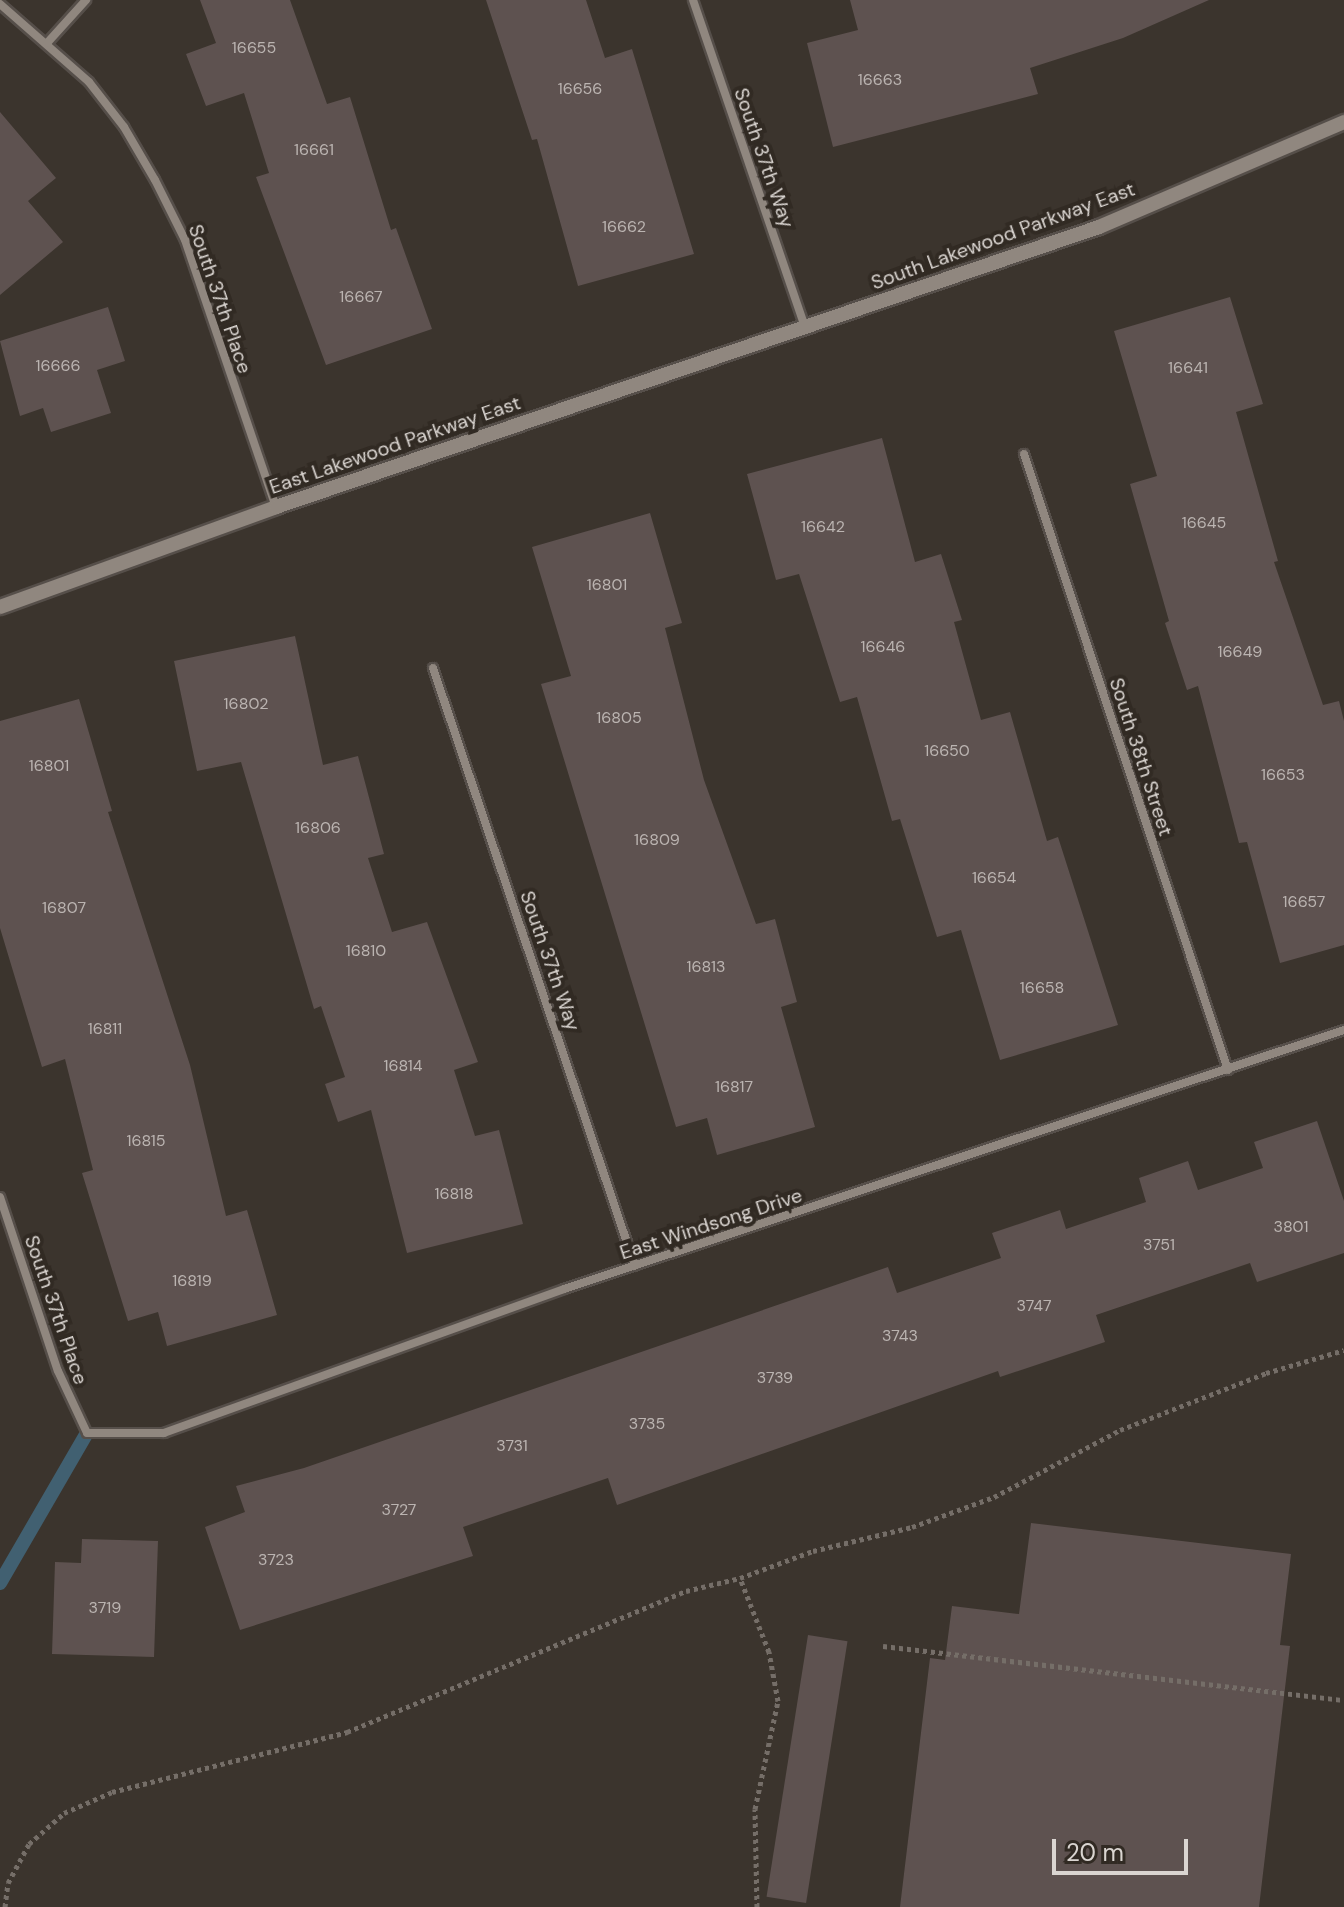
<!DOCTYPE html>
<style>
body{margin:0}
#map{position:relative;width:1344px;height:1907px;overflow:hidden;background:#3b342d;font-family:"DM Sans",sans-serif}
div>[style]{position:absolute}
.stream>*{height:14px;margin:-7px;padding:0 7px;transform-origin:7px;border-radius:7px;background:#416071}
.building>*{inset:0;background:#5e5250;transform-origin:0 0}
.path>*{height:5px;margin-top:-2.5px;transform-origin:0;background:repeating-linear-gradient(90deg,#756e68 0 4px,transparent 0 8px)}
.roads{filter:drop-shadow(2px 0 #564f4a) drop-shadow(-2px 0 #564f4a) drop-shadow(0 2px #564f4a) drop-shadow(0 -2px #564f4a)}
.minor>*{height:8px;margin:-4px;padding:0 4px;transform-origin:4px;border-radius:4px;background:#90877f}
.tertiary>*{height:14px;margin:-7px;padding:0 7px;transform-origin:7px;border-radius:7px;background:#90877f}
span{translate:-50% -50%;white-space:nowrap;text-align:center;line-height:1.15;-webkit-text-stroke:8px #312a23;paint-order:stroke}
.number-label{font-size:16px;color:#bbb4b1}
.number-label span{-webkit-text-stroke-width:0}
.street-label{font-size:20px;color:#dad5d1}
.scale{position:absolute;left:1052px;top:1839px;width:136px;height:36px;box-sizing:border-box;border:4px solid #dad5d1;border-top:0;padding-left:10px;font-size:24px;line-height:28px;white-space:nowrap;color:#dad5d1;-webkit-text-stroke:6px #312a23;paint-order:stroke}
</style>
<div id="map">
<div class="stream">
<i style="left:0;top:1583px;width:173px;rotate:-59.9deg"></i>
</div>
<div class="building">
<i style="clip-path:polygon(200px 0,290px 0,327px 104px,350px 97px,391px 230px,396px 228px,432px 329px,326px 365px,256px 177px,269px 173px,244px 93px,206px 106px,186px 54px,216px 43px)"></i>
<i style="clip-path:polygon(486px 0,586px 0,605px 58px,632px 49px,694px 254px,578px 286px,537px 139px,532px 140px)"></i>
<i style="clip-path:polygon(850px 0,1209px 0,1123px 38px,1030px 68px,1038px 94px,833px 147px,807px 43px,858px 30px)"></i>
<i style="clip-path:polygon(0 112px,56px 178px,28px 201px,63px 242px,0 295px)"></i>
<i style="clip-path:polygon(1230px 297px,1263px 404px,1236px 412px,1278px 561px,1274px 562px,1323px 705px,1339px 701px,1344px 721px,1344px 945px,1280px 963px,1247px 842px,1239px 843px,1198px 686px,1187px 690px,1165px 623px,1169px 621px,1130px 484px,1157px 476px,1114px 331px)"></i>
<i style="clip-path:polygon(108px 307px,125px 361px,97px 370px,111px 413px,51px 432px,43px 408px,20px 416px,0 341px)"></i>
<i style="clip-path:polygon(882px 438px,915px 562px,941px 554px,962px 620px,954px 622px,981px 720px,1010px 712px,1047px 841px,1058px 837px,1118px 1025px,1000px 1060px,961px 930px,937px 937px,900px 819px,892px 821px,857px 697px,840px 702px,799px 574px,776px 580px,747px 474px)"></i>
<i style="clip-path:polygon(650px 513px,682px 623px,665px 628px,704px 780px,756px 924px,775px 919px,797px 1002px,781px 1007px,815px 1127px,717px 1155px,707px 1118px,676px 1127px,541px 684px,571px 676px,532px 547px)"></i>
<i style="clip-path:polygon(295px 636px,323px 765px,358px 756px,384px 854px,368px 858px,392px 932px,427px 922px,478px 1062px,454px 1070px,475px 1136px,499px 1130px,523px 1224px,407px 1253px,371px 1110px,338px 1122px,325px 1084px,345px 1077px,321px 1006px,314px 1009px,241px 762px,197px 771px,174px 661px)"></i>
<i style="clip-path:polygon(79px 699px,112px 811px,108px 812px,190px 1065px,226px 1216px,247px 1210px,277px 1315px,167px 1346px,158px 1312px,128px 1321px,82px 1173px,93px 1170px,65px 1059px,42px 1067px,0 928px,0 721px)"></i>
<i style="clip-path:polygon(1317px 1121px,1344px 1201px,1344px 1253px,1257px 1282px,1250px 1263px,1096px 1315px,1105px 1342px,1000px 1377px,998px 1371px,617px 1505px,608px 1478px,463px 1527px,473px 1556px,240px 1630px,205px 1527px,245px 1512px,236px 1486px,304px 1468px,888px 1267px,897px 1293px,1001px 1258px,992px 1233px,1060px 1210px,1066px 1229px,1146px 1202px,1139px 1178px,1188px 1161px,1198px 1190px,1263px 1168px,1254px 1142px)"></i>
<i style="clip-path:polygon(1031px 1523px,1291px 1554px,1280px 1645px,1290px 1646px,1259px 1907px,900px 1907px,930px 1658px,945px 1660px,952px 1606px,1019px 1614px)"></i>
<i style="clip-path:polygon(82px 1539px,158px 1541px,154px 1657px,52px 1654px,55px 1562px,81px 1563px)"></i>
<i style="left:808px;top:1635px;width:40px;height:265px;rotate:9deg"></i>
</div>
<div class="path">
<i style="left:883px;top:1646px;width:464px;rotate:6.7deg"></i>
<i style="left:5px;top:1907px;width:24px;rotate:-83deg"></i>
<i style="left:8px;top:1883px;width:44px;rotate:-61.7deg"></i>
<i style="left:29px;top:1844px;width:47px;rotate:-41.5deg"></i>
<i style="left:64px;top:1813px;width:52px;rotate:-23.6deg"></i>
<i style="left:112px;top:1792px;width:243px;rotate:-14.3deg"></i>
<i style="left:347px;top:1732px;width:367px;rotate:-22.6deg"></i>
<i style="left:686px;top:1591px;width:56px;rotate:-13.5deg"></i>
<i style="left:757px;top:1907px;width:98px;rotate:-91.2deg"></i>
<i style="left:755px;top:1809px;width:110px;rotate:-78deg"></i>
<i style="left:778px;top:1701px;width:50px;rotate:-100.4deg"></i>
<i style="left:769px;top:1652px;width:79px;rotate:-111.4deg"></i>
<i style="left:740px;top:1578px;width:78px;rotate:-20.3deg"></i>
<i style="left:813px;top:1551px;width:102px;rotate:-13.6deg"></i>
<i style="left:912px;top:1527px;width:87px;rotate:-20.1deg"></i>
<i style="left:994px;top:1497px;width:143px;rotate:-28deg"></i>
<i style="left:1120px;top:1430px;width:157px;rotate:-21.3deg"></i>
<i style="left:1266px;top:1373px;width:81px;rotate:-16.4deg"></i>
</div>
<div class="roads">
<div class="minor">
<i style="left:693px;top:0;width:346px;rotate:71.1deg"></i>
<i style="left:0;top:4px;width:118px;rotate:41.2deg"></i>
<i style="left:89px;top:82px;width:57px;rotate:52.1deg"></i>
<i style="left:124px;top:127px;width:61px;rotate:59.7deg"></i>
<i style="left:155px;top:180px;width:67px;rotate:63.4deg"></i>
<i style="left:185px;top:240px;width:282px;rotate:71.2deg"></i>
<i style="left:48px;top:42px;width:57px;rotate:-47.9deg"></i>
<i style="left:1024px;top:454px;width:649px;rotate:71.68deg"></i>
<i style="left:433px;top:668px;width:631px;rotate:71.34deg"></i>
<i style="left:0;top:1197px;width:183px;rotate:71.6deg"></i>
<i style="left:58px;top:1371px;width:68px;rotate:64.9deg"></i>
<i style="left:87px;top:1433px;width:77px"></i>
<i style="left:164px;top:1433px;width:425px;rotate:-19.8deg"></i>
<i style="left:564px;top:1289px;width:822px;rotate:-18.37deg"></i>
</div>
<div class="tertiary">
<i style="left:0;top:607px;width:294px;rotate:-19.9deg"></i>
<i style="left:276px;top:507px;width:869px;rotate:-18.79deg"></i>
<i style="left:1099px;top:227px;width:267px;rotate:-23.2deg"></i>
</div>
</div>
<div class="number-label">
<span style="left:254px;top:48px">16655</span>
<span style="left:880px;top:80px">16663</span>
<span style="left:580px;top:89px">16656</span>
<span style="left:314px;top:150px">16661</span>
<span style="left:624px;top:227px">16662</span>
<span style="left:361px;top:297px">16667</span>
<span style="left:58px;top:366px">16666</span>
<span style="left:1188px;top:368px">16641</span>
<span style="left:1204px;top:523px">16645</span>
<span style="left:823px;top:527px">16642</span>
<span style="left:607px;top:585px">16801</span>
<span style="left:883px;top:647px">16646</span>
<span style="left:1240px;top:652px">16649</span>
<span style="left:246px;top:704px">16802</span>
<span style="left:619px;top:718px">16805</span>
<span style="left:947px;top:751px">16650</span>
<span style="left:49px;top:766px">16801</span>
<span style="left:1283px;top:775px">16653</span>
<span style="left:318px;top:828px">16806</span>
<span style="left:657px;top:840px">16809</span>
<span style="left:994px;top:878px">16654</span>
<span style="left:1304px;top:902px">16657</span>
<span style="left:64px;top:908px">16807</span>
<span style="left:366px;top:951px">16810</span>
<span style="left:706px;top:967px">16813</span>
<span style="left:1042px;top:988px">16658</span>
<span style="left:105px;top:1029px">16811</span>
<span style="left:403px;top:1066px">16814</span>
<span style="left:734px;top:1087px">16817</span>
<span style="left:146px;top:1141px">16815</span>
<span style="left:454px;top:1194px">16818</span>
<span style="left:1291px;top:1227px">3801</span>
<span style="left:1159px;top:1245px">3751</span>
<span style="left:192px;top:1281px">16819</span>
<span style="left:1034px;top:1306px">3747</span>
<span style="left:900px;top:1336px">3743</span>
<span style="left:775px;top:1378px">3739</span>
<span style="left:647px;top:1424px">3735</span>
<span style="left:512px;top:1446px">3731</span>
<span style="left:399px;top:1510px">3727</span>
<span style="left:276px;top:1560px">3723</span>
<span style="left:105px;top:1608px">3719</span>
</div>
<div class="street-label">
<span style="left:764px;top:158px;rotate:71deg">South 37th Way</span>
<span style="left:1003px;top:236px;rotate:-20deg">South Lakewood Parkway East</span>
<span style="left:220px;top:299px;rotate:71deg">South 37th Place</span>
<span style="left:395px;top:445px;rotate:-19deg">East Lakewood Parkway East</span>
<span style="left:1141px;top:757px;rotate:72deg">South 38th Street</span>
<span style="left:550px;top:961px;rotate:71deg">South 37th Way</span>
<span style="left:711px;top:1224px;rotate:-18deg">East Windsong Drive</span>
<span style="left:56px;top:1310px;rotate:71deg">South 37th Place</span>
</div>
<div class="scale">20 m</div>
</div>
